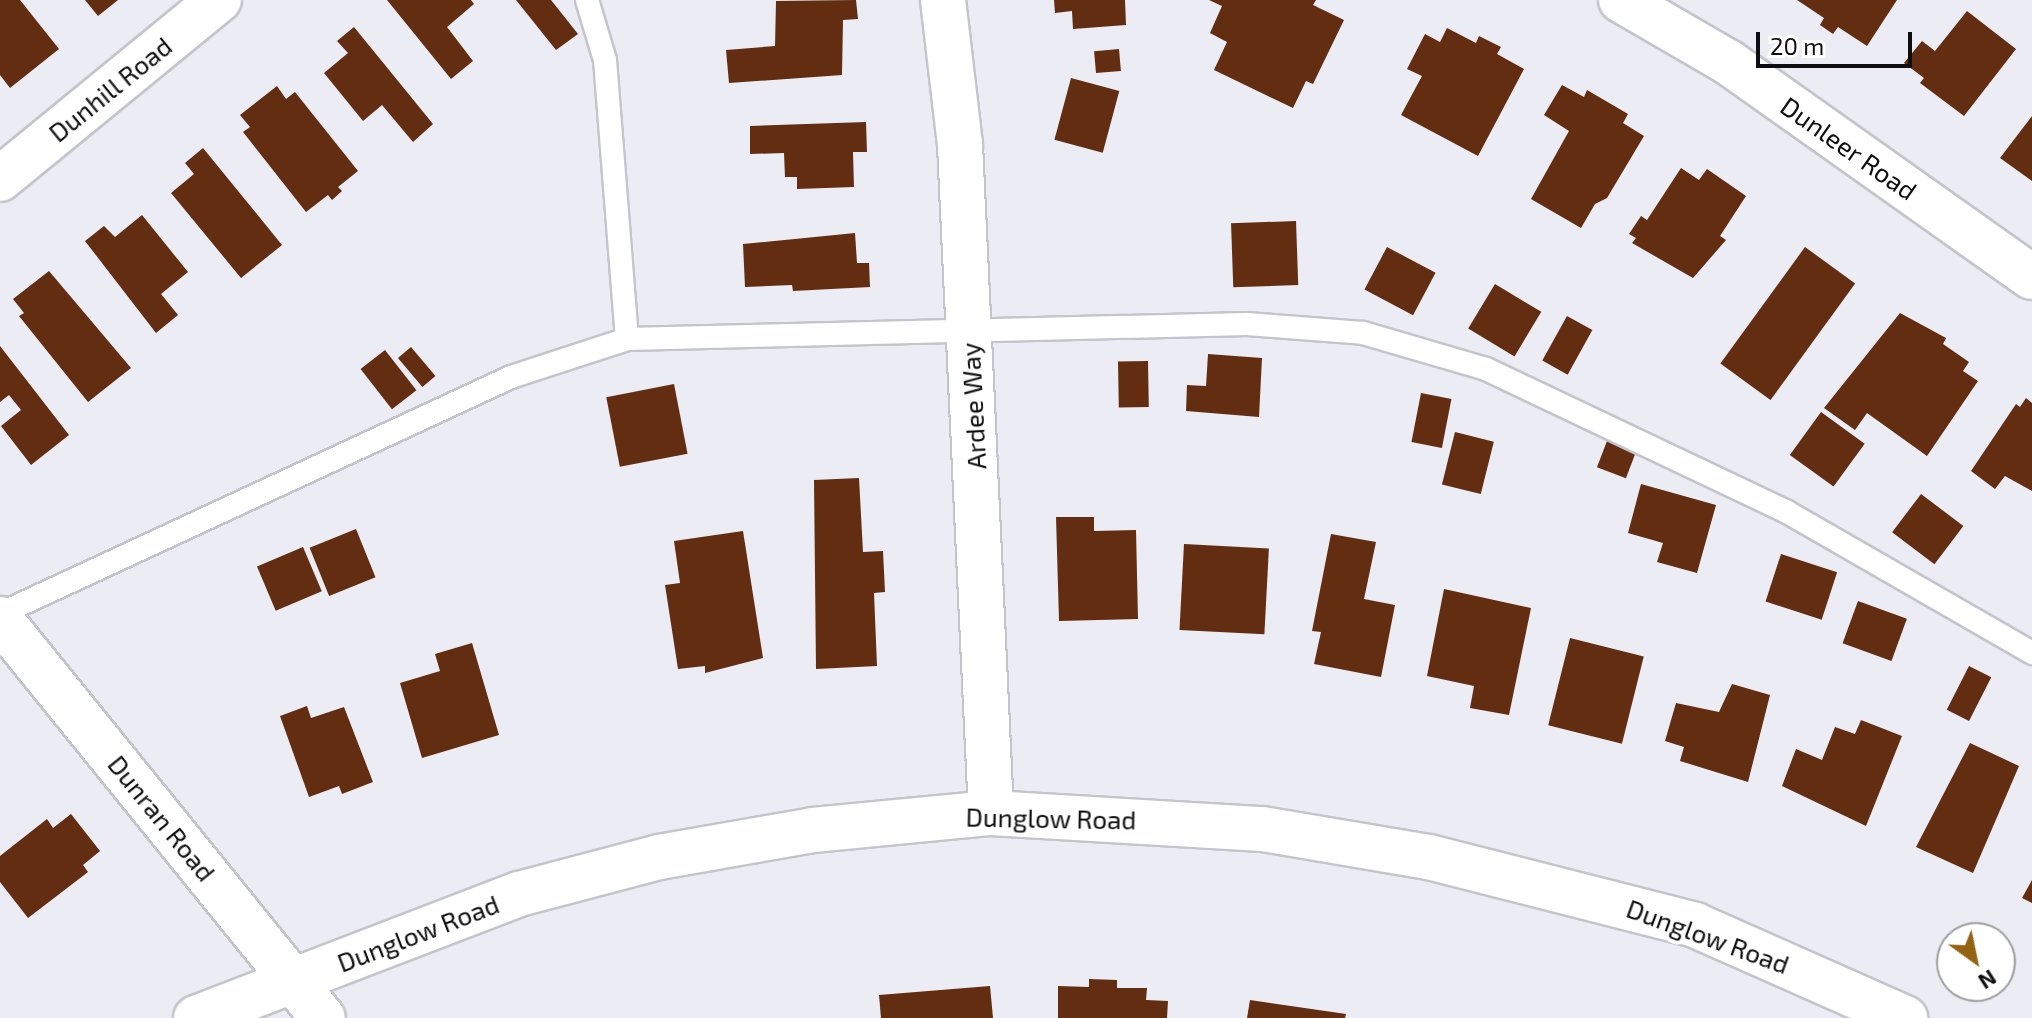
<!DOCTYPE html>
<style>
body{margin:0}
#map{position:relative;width:2032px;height:1018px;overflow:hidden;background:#ebecf4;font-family:"Exo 2",sans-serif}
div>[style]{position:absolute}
.building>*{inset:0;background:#622d11;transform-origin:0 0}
.roads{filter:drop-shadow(2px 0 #c4c5cc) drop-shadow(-2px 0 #c4c5cc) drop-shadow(0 2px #c4c5cc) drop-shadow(0 -2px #c4c5cc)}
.lane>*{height:22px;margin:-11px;padding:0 11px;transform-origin:11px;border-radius:11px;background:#fff}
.street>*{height:44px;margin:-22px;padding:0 22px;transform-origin:22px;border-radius:22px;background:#fff}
span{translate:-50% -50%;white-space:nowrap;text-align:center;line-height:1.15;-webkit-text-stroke:8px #fff;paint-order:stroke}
.street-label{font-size:26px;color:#0e0e10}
.north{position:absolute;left:1936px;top:922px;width:80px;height:80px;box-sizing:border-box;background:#fff;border:2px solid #9f9f9f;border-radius:50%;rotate:147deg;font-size:22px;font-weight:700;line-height:32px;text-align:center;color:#0e0e10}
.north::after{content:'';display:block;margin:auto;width:28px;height:36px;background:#936312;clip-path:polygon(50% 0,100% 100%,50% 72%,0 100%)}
.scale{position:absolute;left:1756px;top:32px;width:156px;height:36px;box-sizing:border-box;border:4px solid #0e0e10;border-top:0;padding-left:10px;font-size:24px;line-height:28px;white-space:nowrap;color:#0e0e10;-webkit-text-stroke:6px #fff;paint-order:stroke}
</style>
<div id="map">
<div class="building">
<i style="clip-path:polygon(0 0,20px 0,59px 49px,10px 88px,0 75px)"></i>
<i style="clip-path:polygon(85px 0,118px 0,98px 16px)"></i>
<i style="clip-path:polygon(387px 0,471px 0,474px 4px,447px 27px,473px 61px,451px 79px)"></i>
<i style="clip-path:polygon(516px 0,551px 0,578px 34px,556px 50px)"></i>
<i style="clip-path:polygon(856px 0,858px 19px,843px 20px,842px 75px,729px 83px,726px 50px,775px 46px,776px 1px)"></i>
<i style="clip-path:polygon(1054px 0,1125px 0,1126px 25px,1073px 29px,1072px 11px,1055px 13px)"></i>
<i style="clip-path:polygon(1209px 0,1316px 0,1313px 5px,1344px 20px,1313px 84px,1306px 81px,1293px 108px,1214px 70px,1227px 42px,1210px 33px,1222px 6px)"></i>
<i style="clip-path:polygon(1797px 0,1897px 0,1867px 46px,1838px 27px,1833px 34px,1820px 25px,1824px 18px)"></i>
<i style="clip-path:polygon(1967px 11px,2016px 49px,1964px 116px,1920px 83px,1924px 78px,1904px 63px,1922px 41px,1935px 51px)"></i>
<i style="clip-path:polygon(354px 27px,433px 124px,413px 142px,382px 105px,363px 121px,324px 73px,348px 53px,337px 41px)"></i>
<i style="clip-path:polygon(1447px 28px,1476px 43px,1479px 36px,1501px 47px,1497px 54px,1524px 69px,1478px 156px,1401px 115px,1422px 76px,1407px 69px,1425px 34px,1440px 42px)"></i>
<i style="left:1119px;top:49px;width:22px;height:25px;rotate:85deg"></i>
<i style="left:1071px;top:78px;width:50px;height:64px;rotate:15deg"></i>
<i style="clip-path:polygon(1562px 85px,1584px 97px,1587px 90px,1628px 114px,1623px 123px,1644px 136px,1607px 198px,1595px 204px,1581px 228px,1531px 199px,1569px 131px,1544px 115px)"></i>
<i style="clip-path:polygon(277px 86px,286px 99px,295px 92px,358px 171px,338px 187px,342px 191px,332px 200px,328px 195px,306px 212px,243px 132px,250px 127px,240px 115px)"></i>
<i style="clip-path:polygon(2032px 116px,2032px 181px,2000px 158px)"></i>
<i style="clip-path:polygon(866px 122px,867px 152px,853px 152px,854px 187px,797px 189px,797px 177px,785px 177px,784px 153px,750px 154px,750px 126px)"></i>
<i style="clip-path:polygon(203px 148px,282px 245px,241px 278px,171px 193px,194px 174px,185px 163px)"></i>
<i style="clip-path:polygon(1681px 168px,1699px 180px,1707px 169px,1746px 196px,1720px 236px,1726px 240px,1693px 278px,1632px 243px,1636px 238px,1629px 234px,1641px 216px,1647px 220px)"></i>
<i style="clip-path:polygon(142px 215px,188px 272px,161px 294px,178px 315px,156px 333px,85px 241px,104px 226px,115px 237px)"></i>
<i style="left:1296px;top:221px;width:64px;height:65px;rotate:88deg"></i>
<i style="clip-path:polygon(855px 233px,857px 263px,869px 263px,870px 287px,793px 291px,792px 285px,745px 287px,743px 244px)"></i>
<i style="left:1387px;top:247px;width:55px;height:48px;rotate:28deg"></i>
<i style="left:1805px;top:247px;width:62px;height:144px;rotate:36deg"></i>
<i style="clip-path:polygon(49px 271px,131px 368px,88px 402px,19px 316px,24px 313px,13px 299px)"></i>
<i style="left:1495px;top:284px;width:54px;height:52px;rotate:31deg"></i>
<i style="clip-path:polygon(1900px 313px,1946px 338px,1943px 344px,1969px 362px,1963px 371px,1978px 381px,1927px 456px,1867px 413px,1855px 430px,1824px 408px)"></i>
<i style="left:1567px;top:316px;width:29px;height:51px;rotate:29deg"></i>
<i style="clip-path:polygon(0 346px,69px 435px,31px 465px,1px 426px,21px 410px,9px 395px,0 402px)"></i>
<i style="left:411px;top:347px;width:38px;height:17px;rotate:50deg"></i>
<i style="left:385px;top:350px;width:51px;height:31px;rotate:52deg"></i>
<i style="clip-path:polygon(1208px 354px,1262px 358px,1259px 417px,1186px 411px,1187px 385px,1206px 386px)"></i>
<i style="left:1148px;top:361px;width:46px;height:30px;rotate:89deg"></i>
<i style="left:674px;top:384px;width:71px;height:69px;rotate:79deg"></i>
<i style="left:1421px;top:393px;width:31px;height:50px;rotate:11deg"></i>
<i style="clip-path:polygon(2026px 398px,2032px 403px,2032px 491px,2005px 476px,1995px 489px,1971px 471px,2016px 404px,2020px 407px)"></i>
<i style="left:1821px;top:412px;width:54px;height:53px;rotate:36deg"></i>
<i style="left:1455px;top:432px;width:40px;height:54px;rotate:14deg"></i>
<i style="left:1607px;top:441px;width:31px;height:28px;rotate:21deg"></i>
<i style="clip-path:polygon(859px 478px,863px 552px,883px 551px,885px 592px,874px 593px,877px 666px,816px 669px,814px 480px)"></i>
<i style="clip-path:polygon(1641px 484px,1716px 505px,1697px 573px,1657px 562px,1663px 543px,1628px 533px)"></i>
<i style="left:1921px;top:494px;width:53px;height:48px;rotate:37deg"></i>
<i style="clip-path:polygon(1056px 517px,1094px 517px,1094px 531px,1136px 530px,1138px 619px,1059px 621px)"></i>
<i style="left:356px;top:529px;width:52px;height:50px;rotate:68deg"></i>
<i style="clip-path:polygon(743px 531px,763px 658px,705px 673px,705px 666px,678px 669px,665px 585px,680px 583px,674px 541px)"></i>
<i style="clip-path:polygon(1331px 534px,1376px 542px,1364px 599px,1395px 605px,1381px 677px,1314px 664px,1321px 632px,1312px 631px)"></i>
<i style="left:1184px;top:544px;width:85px;height:86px;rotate:3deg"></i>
<i style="left:303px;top:547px;width:48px;height:50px;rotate:67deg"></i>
<i style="left:1781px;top:554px;width:59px;height:50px;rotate:18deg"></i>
<i style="clip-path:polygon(1444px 589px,1531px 608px,1509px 715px,1470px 708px,1474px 686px,1427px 676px)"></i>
<i style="left:1858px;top:601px;width:52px;height:45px;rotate:20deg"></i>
<i style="left:1570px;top:638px;width:76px;height:90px;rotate:14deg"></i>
<i style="clip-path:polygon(472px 643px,499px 735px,422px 758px,400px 683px,440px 671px,435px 654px)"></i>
<i style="left:1969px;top:666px;width:25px;height:49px;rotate:27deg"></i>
<i style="clip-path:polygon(1732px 684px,1770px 695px,1748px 782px,1680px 761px,1684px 747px,1665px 741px,1676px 703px,1719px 712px)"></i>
<i style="clip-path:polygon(307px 706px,311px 718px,344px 707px,373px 782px,342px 794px,339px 786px,309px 797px,280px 716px)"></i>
<i style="clip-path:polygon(1861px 720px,1902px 736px,1866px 826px,1782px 786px,1796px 749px,1822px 760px,1835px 727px,1855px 734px)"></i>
<i style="clip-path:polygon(1970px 743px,2019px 766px,1973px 873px,1916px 847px)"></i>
<i style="clip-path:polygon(71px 814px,100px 851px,83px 865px,88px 872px,28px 918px,0 882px,0 856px,47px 819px,53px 828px)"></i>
<i style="clip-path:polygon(2032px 880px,2032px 903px,2022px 898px)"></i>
<i style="clip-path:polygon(1089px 979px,1117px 980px,1117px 988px,1147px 988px,1146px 1000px,1168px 1001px,1167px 1018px,1058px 1018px,1058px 986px,1089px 987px)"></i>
<i style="clip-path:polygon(990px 986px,993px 1018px,881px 1018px,879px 995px)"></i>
<i style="clip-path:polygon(1250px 1000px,1346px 1014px,1345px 1018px,1247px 1018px)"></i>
</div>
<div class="roads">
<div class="lane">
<i style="left:587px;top:0;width:63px;rotate:73.3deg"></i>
<i style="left:605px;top:60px;width:280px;rotate:85.5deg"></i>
<i style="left:0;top:614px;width:563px;rotate:-24.88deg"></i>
<i style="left:511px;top:377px;width:122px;rotate:-18.1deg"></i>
<i style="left:627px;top:339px;width:620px;rotate:-1.39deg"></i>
<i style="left:1247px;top:324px;width:116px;rotate:4.4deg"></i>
<i style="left:1363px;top:333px;width:128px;rotate:16.3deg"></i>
<i style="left:1486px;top:369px;width:333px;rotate:25.4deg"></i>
<i style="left:1787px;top:512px;width:283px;rotate:29.9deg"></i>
</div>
<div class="street">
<i style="left:943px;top:0;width:146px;rotate:83.3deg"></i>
<i style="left:960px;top:145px;width:669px;rotate:87.34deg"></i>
<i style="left:1621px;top:0;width:124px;rotate:30.1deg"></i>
<i style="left:1728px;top:62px;width:372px;rotate:35.3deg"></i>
<i style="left:0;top:179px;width:283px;rotate:-39.3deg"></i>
<i style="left:0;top:619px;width:513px;rotate:51.01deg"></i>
<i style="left:196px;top:1018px;width:346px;rotate:-21deg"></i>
<i style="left:519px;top:894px;width:145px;rotate:-14.8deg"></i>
<i style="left:659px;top:857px;width:156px;rotate:-9.9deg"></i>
<i style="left:813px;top:830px;width:179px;rotate:-5.5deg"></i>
<i style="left:991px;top:813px;width:272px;rotate:3.4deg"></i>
<i style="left:1263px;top:829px;width:168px;rotate:9.6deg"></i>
<i style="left:1429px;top:857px;width:275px;rotate:14.3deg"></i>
<i style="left:1695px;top:925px;width:230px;rotate:23.9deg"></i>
</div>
</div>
<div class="street-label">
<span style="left:110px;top:89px;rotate:-39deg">Dunhill Road</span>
<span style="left:1849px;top:148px;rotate:35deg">Dunleer Road</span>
<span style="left:973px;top:406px;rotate:-93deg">Ardee Way</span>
<span style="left:162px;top:818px;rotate:51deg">Dunran Road</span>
<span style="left:1051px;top:818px;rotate:1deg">Dunglow Road</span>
<span style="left:418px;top:933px;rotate:-21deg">Dunglow Road</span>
<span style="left:1708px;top:936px;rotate:20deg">Dunglow Road</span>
</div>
<div class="north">N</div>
<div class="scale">20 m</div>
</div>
